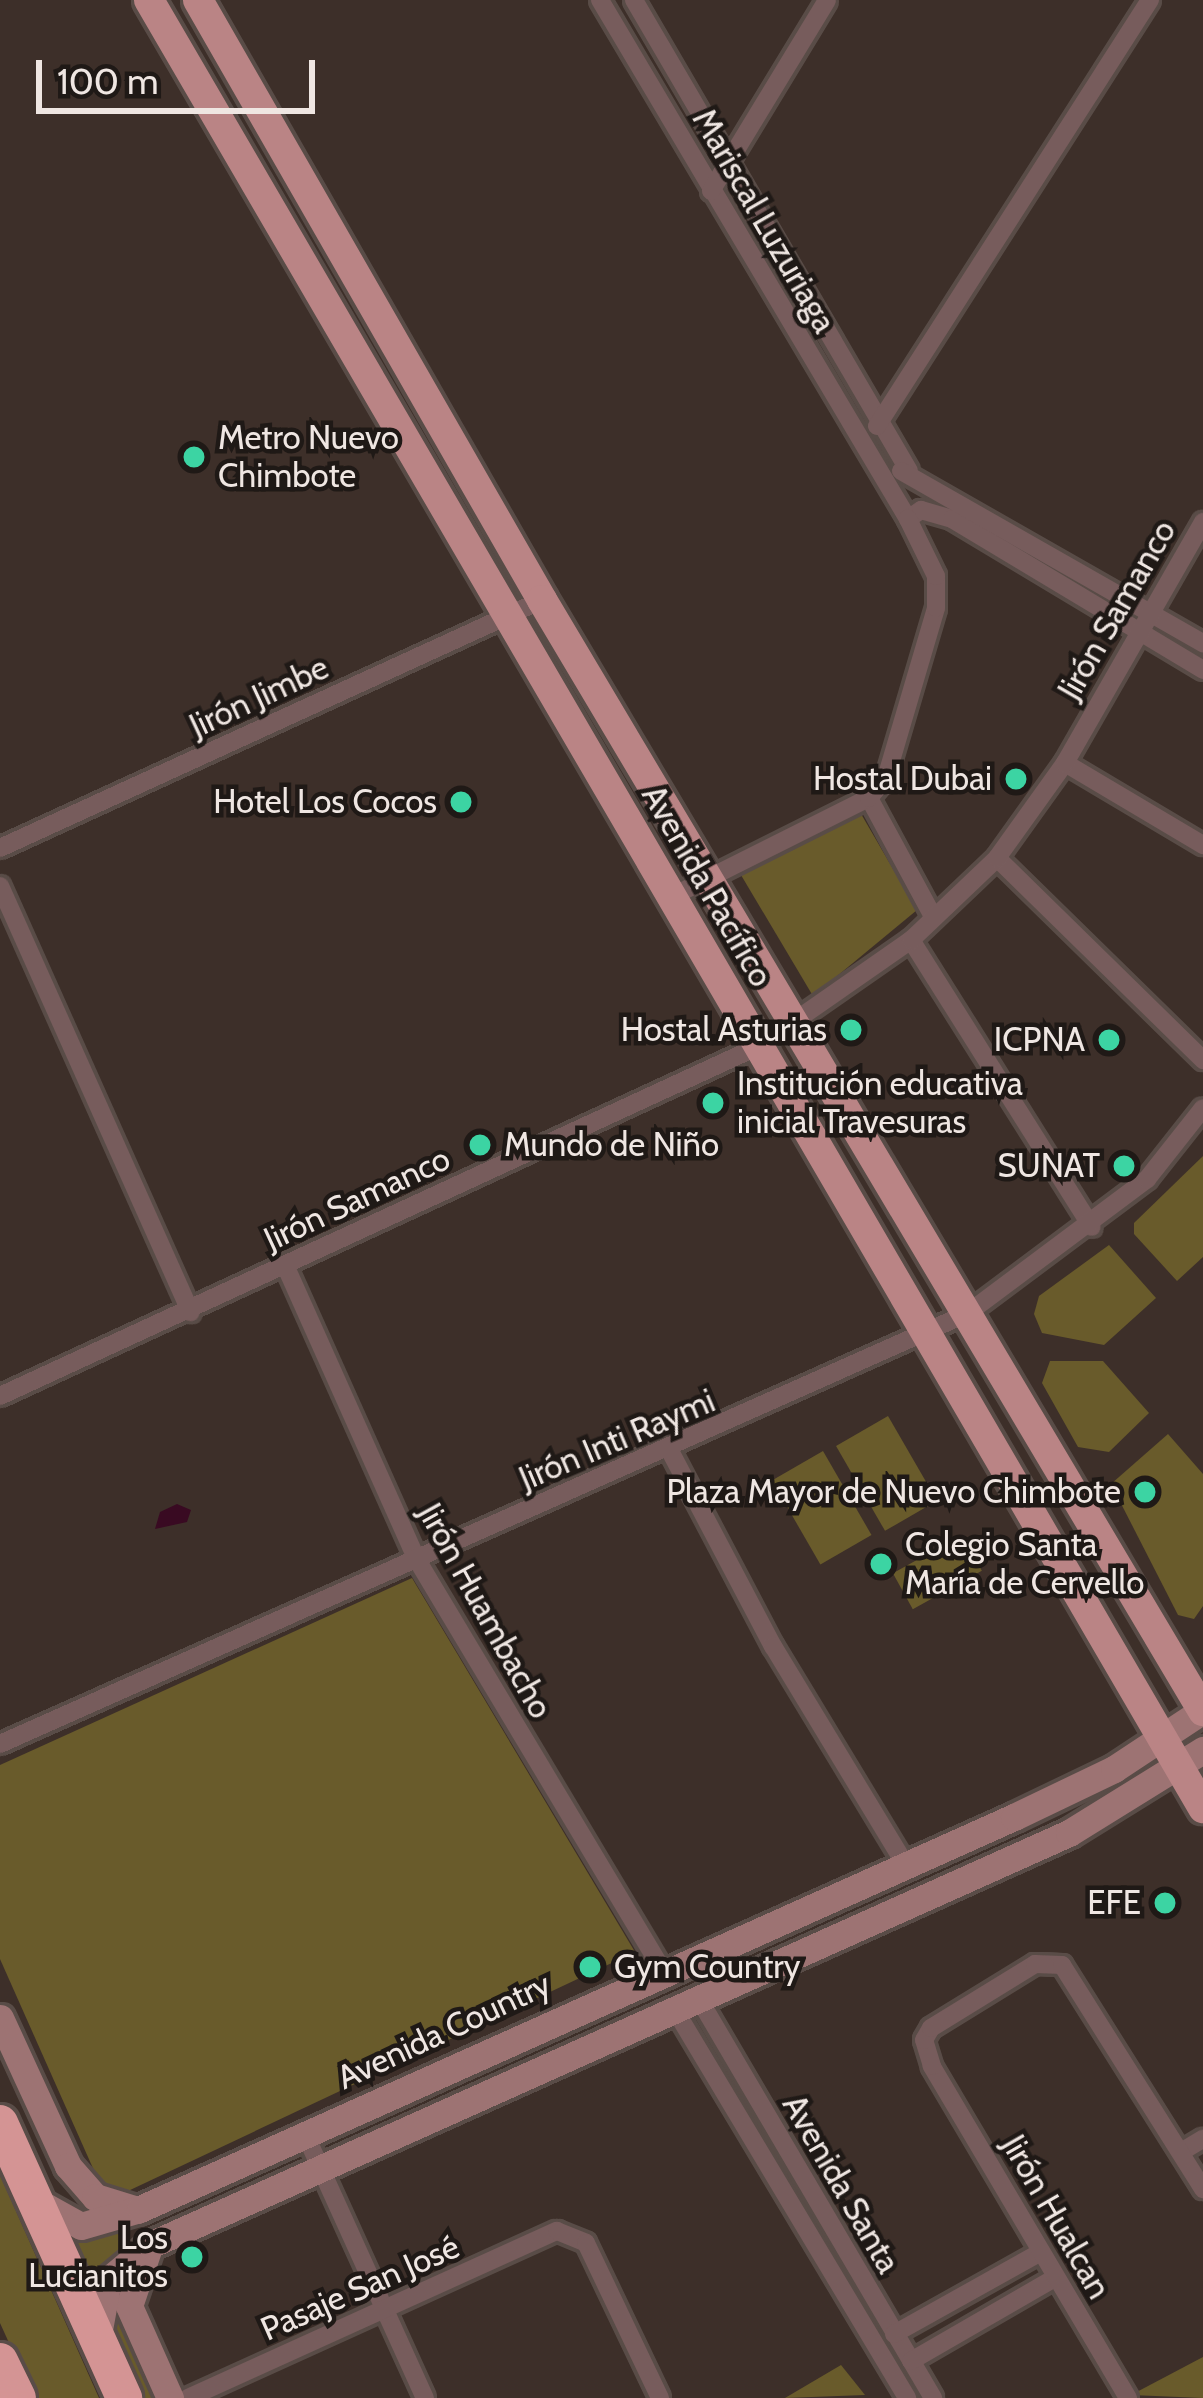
<!DOCTYPE html>
<meta charset="utf-8">
<style>
body{margin:0}
#map{position:relative;width:1203px;height:2398px;overflow:hidden;background:#3d2f29;font-family:Cabin,sans-serif}
div>[style]{position:absolute}
.green>*{inset:0;background:#695b2b;transform-origin:0 0}
.water>*{inset:0;background:#390a22}
.roads{filter:drop-shadow(3px 0 #594c47) drop-shadow(-3px 0 #594c47) drop-shadow(0 3px #594c47) drop-shadow(0 -3px #594c47)}
.street>*{height:18px;margin:-9px;padding:0 9px;transform-origin:9px;border-radius:9px;background:#775c5c}
.secondary>*{height:27px;margin:-13.5px;padding:0 13.5px;transform-origin:13.5px;border-radius:13.5px;background:#9d7373}
.primary>*{height:30px;margin:-15px;padding:0 15px;transform-origin:15px;border-radius:15px;background:#ba8485}
.highway>*{height:36px;margin:-18px;padding:0 18px;transform-origin:18px;border-radius:18px;background:#d49494}
.dots>*{width:33px;height:33px;translate:-50% -50%;box-sizing:border-box;border:6px solid #1f1916;border-radius:50%}
span{translate:-50% -50%;white-space:nowrap;text-align:center;line-height:1.15;-webkit-text-stroke:9px #1f1916;paint-order:stroke}
.street-label{font-size:33px;color:#efe6e2}
.poi-label{font-size:33px;color:#efe6e2}
.left{translate:0 -50%;text-align:left}
.right{translate:-100% -50%;text-align:right}
.scale{position:absolute;left:36px;top:60px;width:279px;height:54px;box-sizing:border-box;border:6px solid #efe6e2;border-top:0;padding-left:15px;font-size:36px;line-height:42px;white-space:nowrap;color:#efe6e2;-webkit-text-stroke:9px #1f1916;paint-order:stroke}
</style>
<div id="map">
<div class="green">
<i style="clip-path:polygon(857px 807px,917px 910px,813px 996px,741px 875px)"></i>
<i style="clip-path:polygon(1203px 1156px,1203px 1257px,1177px 1281px,1134px 1234px,1134px 1223px)"></i>
<i style="clip-path:polygon(1109px 1245px,1156px 1298px,1104px 1345px,1042px 1333px,1034px 1314px,1039px 1296px)"></i>
<i style="clip-path:polygon(1050px 1361px,1103px 1361px,1149px 1413px,1109px 1452px,1078px 1447px,1042px 1383px)"></i>
<i style="left:888px;top:1416px;width:98px;height:60px;rotate:60deg"></i>
<i style="clip-path:polygon(1168px 1434px,1203px 1474px,1203px 1606px,1194px 1619px,1178px 1615px,1111px 1484px)"></i>
<i style="left:823px;top:1451px;width:97px;height:59px;rotate:60deg"></i>
<i style="left:962px;top:1535px;width:41px;height:79px;rotate:61deg"></i>
<i style="clip-path:polygon(412px 1578px,635px 1952px,128px 2191px,100px 2184px,0 1959px,0 1765px)"></i>
<i style="clip-path:polygon(0 2175px,99px 2398px,34px 2398px,0 2323px)"></i>
<i style="clip-path:polygon(117px 2230px,126px 2253px,91px 2288px,59px 2234px)"></i>
<i style="clip-path:polygon(114px 2291px,125px 2337px,152px 2398px,131px 2398px,108px 2344px)"></i>
<i style="clip-path:polygon(1203px 2357px,1203px 2398px,1131px 2395px)"></i>
<i style="clip-path:polygon(841px 2365px,865px 2395px,785px 2398px)"></i>
</div>
<div class="water">
<i style="clip-path:polygon(177px 1504px,191px 1510px,187px 1522px,155px 1529px,160px 1512px)"></i>
</div>
<div class="roads">
<div class="street">
<i style="left:600px;top:0;width:604px;rotate:59.31deg"></i>
<i style="left:908px;top:519px;width:16px;rotate:-35deg"></i>
<i style="left:921px;top:510px;width:32px;rotate:16deg"></i>
<i style="left:952px;top:519px;width:293px;rotate:31deg"></i>
<i style="left:634px;top:0;width:545px;rotate:59.72deg"></i>
<i style="left:711px;top:191px;width:223px;rotate:-58.7deg"></i>
<i style="left:877px;top:426px;width:506px;rotate:-57.35deg"></i>
<i style="left:901px;top:471px;width:348px;rotate:29.7deg"></i>
<i style="left:1065px;top:763px;width:161px;rotate:30.7deg"></i>
<i style="left:869px;top:798px;width:136px;rotate:61.6deg"></i>
<i style="left:0;top:848px;width:596px;rotate:-24.59deg"></i>
<i style="left:997px;top:858px;width:289px;rotate:44.4deg"></i>
<i style="left:0;top:886px;width:467px;rotate:65.9deg"></i>
<i style="left:671px;top:897px;width:221px;rotate:-26.6deg"></i>
<i style="left:869px;top:798px;width:26px;rotate:-50deg"></i>
<i style="left:886px;top:778px;width:177px;rotate:-73.6deg"></i>
<i style="left:936px;top:608px;width:32px;rotate:-90deg"></i>
<i style="left:936px;top:576px;width:64px;rotate:-116.2deg"></i>
<i style="left:911px;top:940px;width:339px;rotate:57.8deg"></i>
<i style="left:285px;top:1265px;width:321px;rotate:65.9deg"></i>
<i style="left:416px;top:1558px;width:480px;rotate:59.1deg"></i>
<i style="left:0;top:1396px;width:836px;rotate:-24.76deg"></i>
<i style="left:759px;top:1046px;width:185px;rotate:-34.9deg"></i>
<i style="left:911px;top:940px;width:119px;rotate:-43.6deg"></i>
<i style="left:997px;top:858px;width:117px;rotate:-54.4deg"></i>
<i style="left:1065px;top:763px;width:278px;rotate:-60.2deg"></i>
<i style="left:670px;top:1451px;width:221px;rotate:62.2deg"></i>
<i style="left:773px;top:1646px;width:257px;rotate:58.8deg"></i>
<i style="left:0;top:1744px;width:1060px;rotate:-24deg"></i>
<i style="left:968px;top:1313px;width:224px;rotate:-36.8deg"></i>
<i style="left:1147px;top:1179px;width:90px;rotate:-51.7deg"></i>
<i style="left:699px;top:1999px;width:463px;rotate:59.6deg"></i>
<i style="left:675px;top:2010px;width:452px;rotate:59.1deg"></i>
<i style="left:306px;top:2136px;width:288px;rotate:65.6deg"></i>
<i style="left:1181px;top:2152px;width:26px;rotate:-31deg"></i>
<i style="left:894px;top:2334px;width:168px;rotate:-29.2deg"></i>
<i style="left:911px;top:2361px;width:166px;rotate:-30deg"></i>
<i style="left:188px;top:2398px;width:405px;rotate:-24.4deg"></i>
<i style="left:557px;top:2231px;width:31px;rotate:22deg"></i>
<i style="left:586px;top:2243px;width:172px;rotate:64.5deg"></i>
<i style="left:1128px;top:2398px;width:386px;rotate:-120.6deg"></i>
<i style="left:932px;top:2066px;width:27px;rotate:-107deg"></i>
<i style="left:924px;top:2040px;width:14px;rotate:-60deg"></i>
<i style="left:931px;top:2028px;width:122px;rotate:-31.6deg"></i>
<i style="left:1035px;top:1964px;width:27px;rotate:2deg"></i>
<i style="left:1062px;top:1965px;width:265px;rotate:57.8deg"></i>
</div>
<div class="secondary">
<i style="left:0;top:2018px;width:163px;rotate:65.3deg"></i>
<i style="left:68px;top:2166px;width:41px;rotate:48.9deg"></i>
<i style="left:95px;top:2197px;width:44px;rotate:17.2deg"></i>
<i style="left:36px;top:2201px;width:51px;rotate:29.1deg"></i>
<i style="left:81px;top:2226px;width:61px;rotate:-16.1deg"></i>
<i style="left:140px;top:2209px;width:958px;rotate:-24.16deg"></i>
<i style="left:1014px;top:1817px;width:111px;rotate:-25.6deg"></i>
<i style="left:1114px;top:1769px;width:107px;rotate:-33.5deg"></i>
<i style="left:149px;top:2247px;width:62px;rotate:108.7deg"></i>
<i style="left:129px;top:2306px;width:101px;rotate:66deg"></i>
<i style="left:98px;top:2335px;width:56px;rotate:-79.7deg"></i>
<i style="left:108px;top:2280px;width:55px;rotate:-39.8deg"></i>
<i style="left:150px;top:2245px;width:1007px;rotate:-24.15deg"></i>
<i style="left:1069px;top:1833px;width:158px;rotate:-31.8deg"></i>
</div>
<div class="primary">
<i style="left:149px;top:0;width:2093px;rotate:59.76deg"></i>
<i style="left:198px;top:0;width:692px;rotate:60.17deg"></i>
<i style="left:542px;top:600px;width:1293px;rotate:59.25deg"></i>
</div>
<div class="highway">
<i style="left:0;top:2123px;width:302px;rotate:65.7deg"></i>
<i style="left:0;top:2361px;width:41px;rotate:64.1deg"></i>
</div>
</div>
<div class="dots">
<i style="left:194px;top:457px;background:#3cd4a3"></i>
<i style="left:1016px;top:779px;background:#3cd4a3"></i>
<i style="left:461px;top:802px;background:#3cd4a3"></i>
<i style="left:851px;top:1030px;background:#3cd4a3"></i>
<i style="left:1109px;top:1040px;background:#3cd4a3"></i>
<i style="left:713px;top:1103px;background:#3cd4a3"></i>
<i style="left:480px;top:1145px;background:#3cd4a3"></i>
<i style="left:1124px;top:1166px;background:#3cd4a3"></i>
<i style="left:1145px;top:1492px;background:#3cd4a3"></i>
<i style="left:881px;top:1564px;background:#3cd4a3"></i>
<i style="left:1165px;top:1903px;background:#3cd4a3"></i>
<i style="left:590px;top:1967px;background:#3cd4a3"></i>
<i style="left:192px;top:2257px;background:#3cd4a3"></i>
</div>
<div class="street-label">
<span style="left:764px;top:221px;rotate:60deg">Mariscal Luzuriaga</span>
<span style="left:1117px;top:610px;rotate:-60deg">Jirón Samanco</span>
<span style="left:259px;top:697px;rotate:-25deg">Jirón Jimbe</span>
<span style="left:707px;top:886px;rotate:60deg">Avenida Pacífico</span>
<span style="left:357px;top:1199px;rotate:-25deg">Jirón Samanco</span>
<span style="left:617px;top:1440px;rotate:-23deg">Jirón Inti Raymi</span>
<span style="left:485px;top:1611px;rotate:61deg">Jirón Huambacho</span>
<span style="left:444px;top:2031px;rotate:-25deg">Avenida Country</span>
<span style="left:841px;top:2184px;rotate:60deg">Avenida Santa</span>
<span style="left:1056px;top:2217px;rotate:60deg">Jirón Hualcan</span>
<span style="left:360px;top:2288px;rotate:-24deg">Pasaje San José</span>
</div>
<div class="poi-label">
<span class="left" style="left:218px;top:457px">Metro Nuevo<br>Chimbote</span>
<span class="right" style="left:992px;top:779px">Hostal Dubai</span>
<span class="right" style="left:437px;top:802px">Hotel Los Cocos</span>
<span class="right" style="left:827px;top:1030px">Hostal Asturias</span>
<span class="right" style="left:1085px;top:1040px">ICPNA</span>
<span class="left" style="left:737px;top:1103px">Institución educativa<br>inicial Travesuras</span>
<span class="left" style="left:504px;top:1145px">Mundo de Niño</span>
<span class="right" style="left:1100px;top:1166px">SUNAT</span>
<span class="right" style="left:1121px;top:1492px">Plaza Mayor de Nuevo Chimbote</span>
<span class="left" style="left:905px;top:1564px">Colegio Santa<br>María de Cervello</span>
<span class="right" style="left:1141px;top:1903px">EFE</span>
<span class="left" style="left:614px;top:1967px">Gym Country</span>
<span class="right" style="left:168px;top:2257px">Los<br>Lucianitos</span>
</div>
<div class="scale">100 m</div>
</div>
